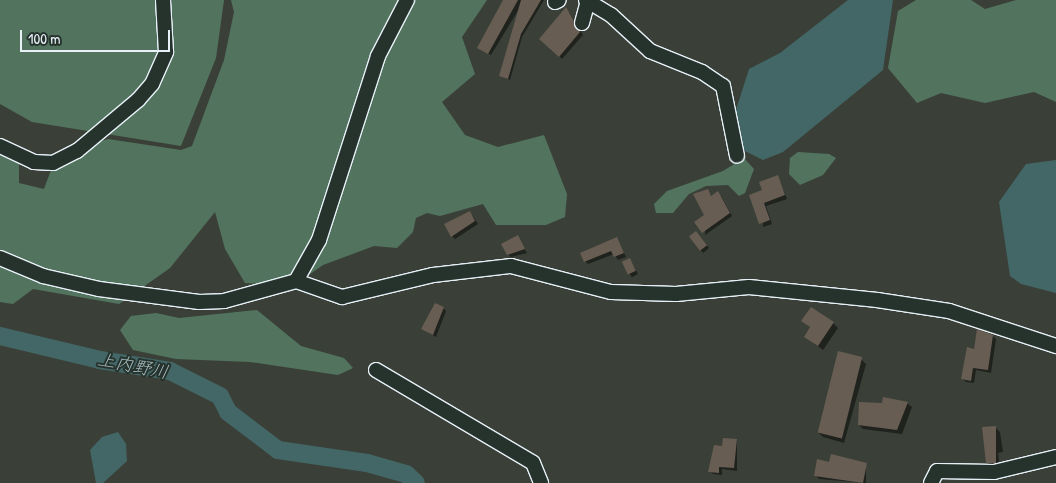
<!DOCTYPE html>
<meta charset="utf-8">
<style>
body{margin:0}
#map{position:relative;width:1056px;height:483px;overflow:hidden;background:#3a4038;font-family:"Patrick Hand","Klee One",sans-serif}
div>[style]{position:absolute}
.green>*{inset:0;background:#52745e}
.water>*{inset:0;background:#436767}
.shadow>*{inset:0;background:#0007;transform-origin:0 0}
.river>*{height:18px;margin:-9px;padding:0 9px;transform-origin:9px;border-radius:9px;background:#436767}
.building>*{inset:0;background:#685d52;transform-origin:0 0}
.roads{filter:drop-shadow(1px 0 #e8f1f8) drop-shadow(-1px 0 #e8f1f8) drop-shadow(0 1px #e8f1f8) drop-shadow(0 -1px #e8f1f8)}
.minor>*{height:14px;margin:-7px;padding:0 7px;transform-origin:7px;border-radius:7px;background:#26332d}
span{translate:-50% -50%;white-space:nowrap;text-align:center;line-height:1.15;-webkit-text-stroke:4px #26332d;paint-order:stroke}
.water-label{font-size:18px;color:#a6babe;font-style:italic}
.scale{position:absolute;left:20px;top:30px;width:150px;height:22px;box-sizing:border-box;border:2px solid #e8f1f8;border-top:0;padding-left:6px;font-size:15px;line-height:18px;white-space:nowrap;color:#e8f1f8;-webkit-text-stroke:4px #26332d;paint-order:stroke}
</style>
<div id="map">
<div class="green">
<i style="clip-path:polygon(0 0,224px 0,216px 58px,181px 146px,32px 122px,0 104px)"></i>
<i style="clip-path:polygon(231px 0,487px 0,462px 37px,475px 74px,442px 102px,465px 135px,498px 147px,544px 135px,567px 194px,565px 217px,546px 225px,496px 225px,483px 204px,440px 216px,427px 213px,416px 218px,413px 232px,397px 248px,374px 246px,323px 265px,293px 286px,245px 283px,225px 249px,215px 212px,170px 268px,119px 304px,33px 289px,13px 304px,0 302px,0 138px,19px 153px,19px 183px,44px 189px,57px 154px,108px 139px,181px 150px,192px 146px,224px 60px,234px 12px)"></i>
<i style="clip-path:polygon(916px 0,971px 0,985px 9px,1016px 0,1056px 0,1056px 102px,1034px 92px,985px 103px,941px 93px,917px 103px,888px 68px,898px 11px)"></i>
<i style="clip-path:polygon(798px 152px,829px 154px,836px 158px,823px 175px,800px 185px,789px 174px,790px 158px)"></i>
<i style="clip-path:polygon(744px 158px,754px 169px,745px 193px,739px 196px,728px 185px,706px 186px,689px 194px,673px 213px,656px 213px,654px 204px,667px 191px,723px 171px)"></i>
<i style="clip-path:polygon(257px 310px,301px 346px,344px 358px,353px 368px,338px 375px,250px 362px,176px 359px,133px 350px,120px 330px,131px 316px,156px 313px,179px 318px)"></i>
</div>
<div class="water">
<i style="clip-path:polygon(848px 0,893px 0,883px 70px,783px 152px,763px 160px,737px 147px,735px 113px,749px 69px,780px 53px)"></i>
<i style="clip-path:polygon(1056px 160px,1056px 293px,1021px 284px,1010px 276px,999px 202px,1026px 164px)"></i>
<i style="clip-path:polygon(118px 432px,126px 444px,127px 461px,103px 483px,96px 483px,90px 450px,102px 437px)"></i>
</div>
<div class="shadow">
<i style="clip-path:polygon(505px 0,544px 0,522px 37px,510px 80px,501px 76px,519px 9px,491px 55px,481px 49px)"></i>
<i style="clip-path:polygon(569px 12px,583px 35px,562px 59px,541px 39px)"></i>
<i style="clip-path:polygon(778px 177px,787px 199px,766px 206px,772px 224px,763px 227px,764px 191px)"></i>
<i style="clip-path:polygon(707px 190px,712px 197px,721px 196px,732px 216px,705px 235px)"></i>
<i style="clip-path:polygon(470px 212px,478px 224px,455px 239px,452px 236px)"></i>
<i style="clip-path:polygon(700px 236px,709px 248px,703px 253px,690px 237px)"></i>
<i style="clip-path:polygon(517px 237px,527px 253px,511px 257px,508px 254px)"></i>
<i style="clip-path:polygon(617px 239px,626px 257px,618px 260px,614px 254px,588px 264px,585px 261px)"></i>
<i style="left:630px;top:259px;width:17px;height:7px;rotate:62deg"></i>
<i style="clip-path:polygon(443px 308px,446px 311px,436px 337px,423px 329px)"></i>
<i style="clip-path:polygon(803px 321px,833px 323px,838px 328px,823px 350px,806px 337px,811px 328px)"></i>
<i style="clip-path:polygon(993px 336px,996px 339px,991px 373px,976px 370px,974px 383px,966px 382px,963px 379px,975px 350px)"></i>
<i style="clip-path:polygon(861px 359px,866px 364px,844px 443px,823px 437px,818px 432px)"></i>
<i style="clip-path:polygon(907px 403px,912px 407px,902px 434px,863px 429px,859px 425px,883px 404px)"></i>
<i style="clip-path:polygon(995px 427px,1000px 432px,1003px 452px,998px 453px,1000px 467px,992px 468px,987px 463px)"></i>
<i style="clip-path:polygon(737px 440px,737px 471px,722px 469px,722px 475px,713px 474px,710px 471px,723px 448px)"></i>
<i style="clip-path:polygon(830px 463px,866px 464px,866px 483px,819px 479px,816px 476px)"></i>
</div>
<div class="river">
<i style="left:0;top:336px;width:103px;rotate:13.5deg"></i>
<i style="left:100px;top:360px;width:71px;rotate:8.9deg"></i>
<i style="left:170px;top:371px;width:56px;rotate:26.6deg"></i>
<i style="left:220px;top:396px;width:18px;rotate:63deg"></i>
<i style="left:228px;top:412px;width:63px;rotate:37.2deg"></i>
<i style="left:278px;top:450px;width:90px;rotate:8.3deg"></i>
<i style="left:367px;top:463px;width:41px;rotate:15.8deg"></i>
<i style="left:406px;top:474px;width:13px;rotate:42deg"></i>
</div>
<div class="building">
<i style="clip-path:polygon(503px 0,518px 0,488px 54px,477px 48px)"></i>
<i style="clip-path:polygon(521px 0,541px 0,521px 34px,508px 79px,499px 76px)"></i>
<i style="clip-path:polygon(566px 7px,580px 32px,559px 57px,539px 39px)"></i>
<i style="clip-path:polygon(778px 175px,785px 195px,764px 203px,770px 220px,759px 224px,749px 195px,762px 190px,759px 182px)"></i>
<i style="clip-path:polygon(708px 189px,711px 196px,718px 191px,730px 213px,702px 233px,694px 222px,704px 215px,693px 194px)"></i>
<i style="clip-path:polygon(470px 211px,475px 221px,451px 237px,444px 224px)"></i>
<i style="left:696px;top:231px;width:18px;height:9px;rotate:52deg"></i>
<i style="clip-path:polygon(518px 235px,525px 249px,507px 255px,501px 244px)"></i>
<i style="clip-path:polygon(617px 237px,624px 253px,614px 257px,611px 251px,584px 262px,580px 253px)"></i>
<i style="left:630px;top:258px;width:14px;height:9px;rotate:65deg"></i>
<i style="clip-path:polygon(435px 303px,444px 307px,433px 335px,421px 329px)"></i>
<i style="clip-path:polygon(811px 307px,834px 322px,818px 346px,804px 337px,810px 327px,801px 321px)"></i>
<i style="clip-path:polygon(977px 329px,993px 335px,988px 370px,973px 368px,971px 381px,961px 379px,967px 347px,974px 349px)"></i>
<i style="left:838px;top:351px;width:25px;height:84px;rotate:14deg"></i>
<i style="clip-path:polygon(883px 397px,908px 402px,897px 430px,858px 425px,859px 402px,882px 403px)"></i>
<i style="clip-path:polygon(996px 426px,996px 463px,986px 463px,982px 427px)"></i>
<i style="clip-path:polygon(723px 438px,737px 439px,734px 468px,719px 467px,719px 473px,708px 472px,714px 445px,722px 446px)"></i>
<i style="clip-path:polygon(831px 454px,867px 463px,863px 483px,814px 476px,817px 459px,829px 462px)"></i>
</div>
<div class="roads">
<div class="minor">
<i style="left:586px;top:0;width:29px;rotate:31deg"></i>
<i style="left:611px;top:15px;width:53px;rotate:42.7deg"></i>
<i style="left:650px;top:51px;width:56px;rotate:22deg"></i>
<i style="left:702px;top:72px;width:25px;rotate:34deg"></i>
<i style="left:723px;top:86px;width:71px;rotate:78.7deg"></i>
<i style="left:555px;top:2px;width:4px;rotate:-27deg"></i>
<i style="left:582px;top:23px;width:23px;rotate:-75deg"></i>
<i style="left:0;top:146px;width:38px;rotate:25deg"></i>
<i style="left:34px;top:162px;width:19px;rotate:3deg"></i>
<i style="left:53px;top:163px;width:27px;rotate:-27deg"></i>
<i style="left:77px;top:151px;width:80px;rotate:-39.9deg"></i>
<i style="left:138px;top:100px;width:21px;rotate:-49deg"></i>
<i style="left:152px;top:84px;width:35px;rotate:-66deg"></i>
<i style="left:166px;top:52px;width:52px;rotate:-93.3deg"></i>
<i style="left:0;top:258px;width:47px;rotate:22.7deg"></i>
<i style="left:43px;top:276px;width:57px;rotate:13.1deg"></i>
<i style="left:99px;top:289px;width:101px;rotate:7.4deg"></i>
<i style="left:199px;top:302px;width:25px;rotate:-2deg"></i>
<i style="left:224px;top:301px;width:75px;rotate:-15.5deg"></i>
<i style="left:296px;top:281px;width:49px;rotate:19.2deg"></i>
<i style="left:342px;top:297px;width:94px;rotate:-13.6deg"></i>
<i style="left:433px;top:275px;width:79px;rotate:-6.6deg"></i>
<i style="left:511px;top:266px;width:103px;rotate:14.6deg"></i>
<i style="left:611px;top:292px;width:65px;rotate:1.8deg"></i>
<i style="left:676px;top:294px;width:73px;rotate:-5.5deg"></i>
<i style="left:749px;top:287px;width:129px;rotate:5.8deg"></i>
<i style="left:877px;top:300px;width:73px;rotate:8.7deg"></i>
<i style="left:949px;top:311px;width:113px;rotate:18.1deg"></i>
<i style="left:296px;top:281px;width:47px;rotate:-60.7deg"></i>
<i style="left:319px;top:240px;width:193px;rotate:-72.2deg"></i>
<i style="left:378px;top:56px;width:63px;rotate:-62.6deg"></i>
<i style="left:376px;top:370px;width:182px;rotate:30.6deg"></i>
<i style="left:533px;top:463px;width:22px;rotate:68deg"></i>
<i style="left:931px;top:483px;width:13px;rotate:-63deg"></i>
<i style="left:937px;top:471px;width:57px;rotate:1deg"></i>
<i style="left:994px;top:472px;width:64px;rotate:-13.6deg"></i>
</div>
</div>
<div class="water-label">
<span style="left:133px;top:366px;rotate:11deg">上内野川</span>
</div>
<div class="scale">100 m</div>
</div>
